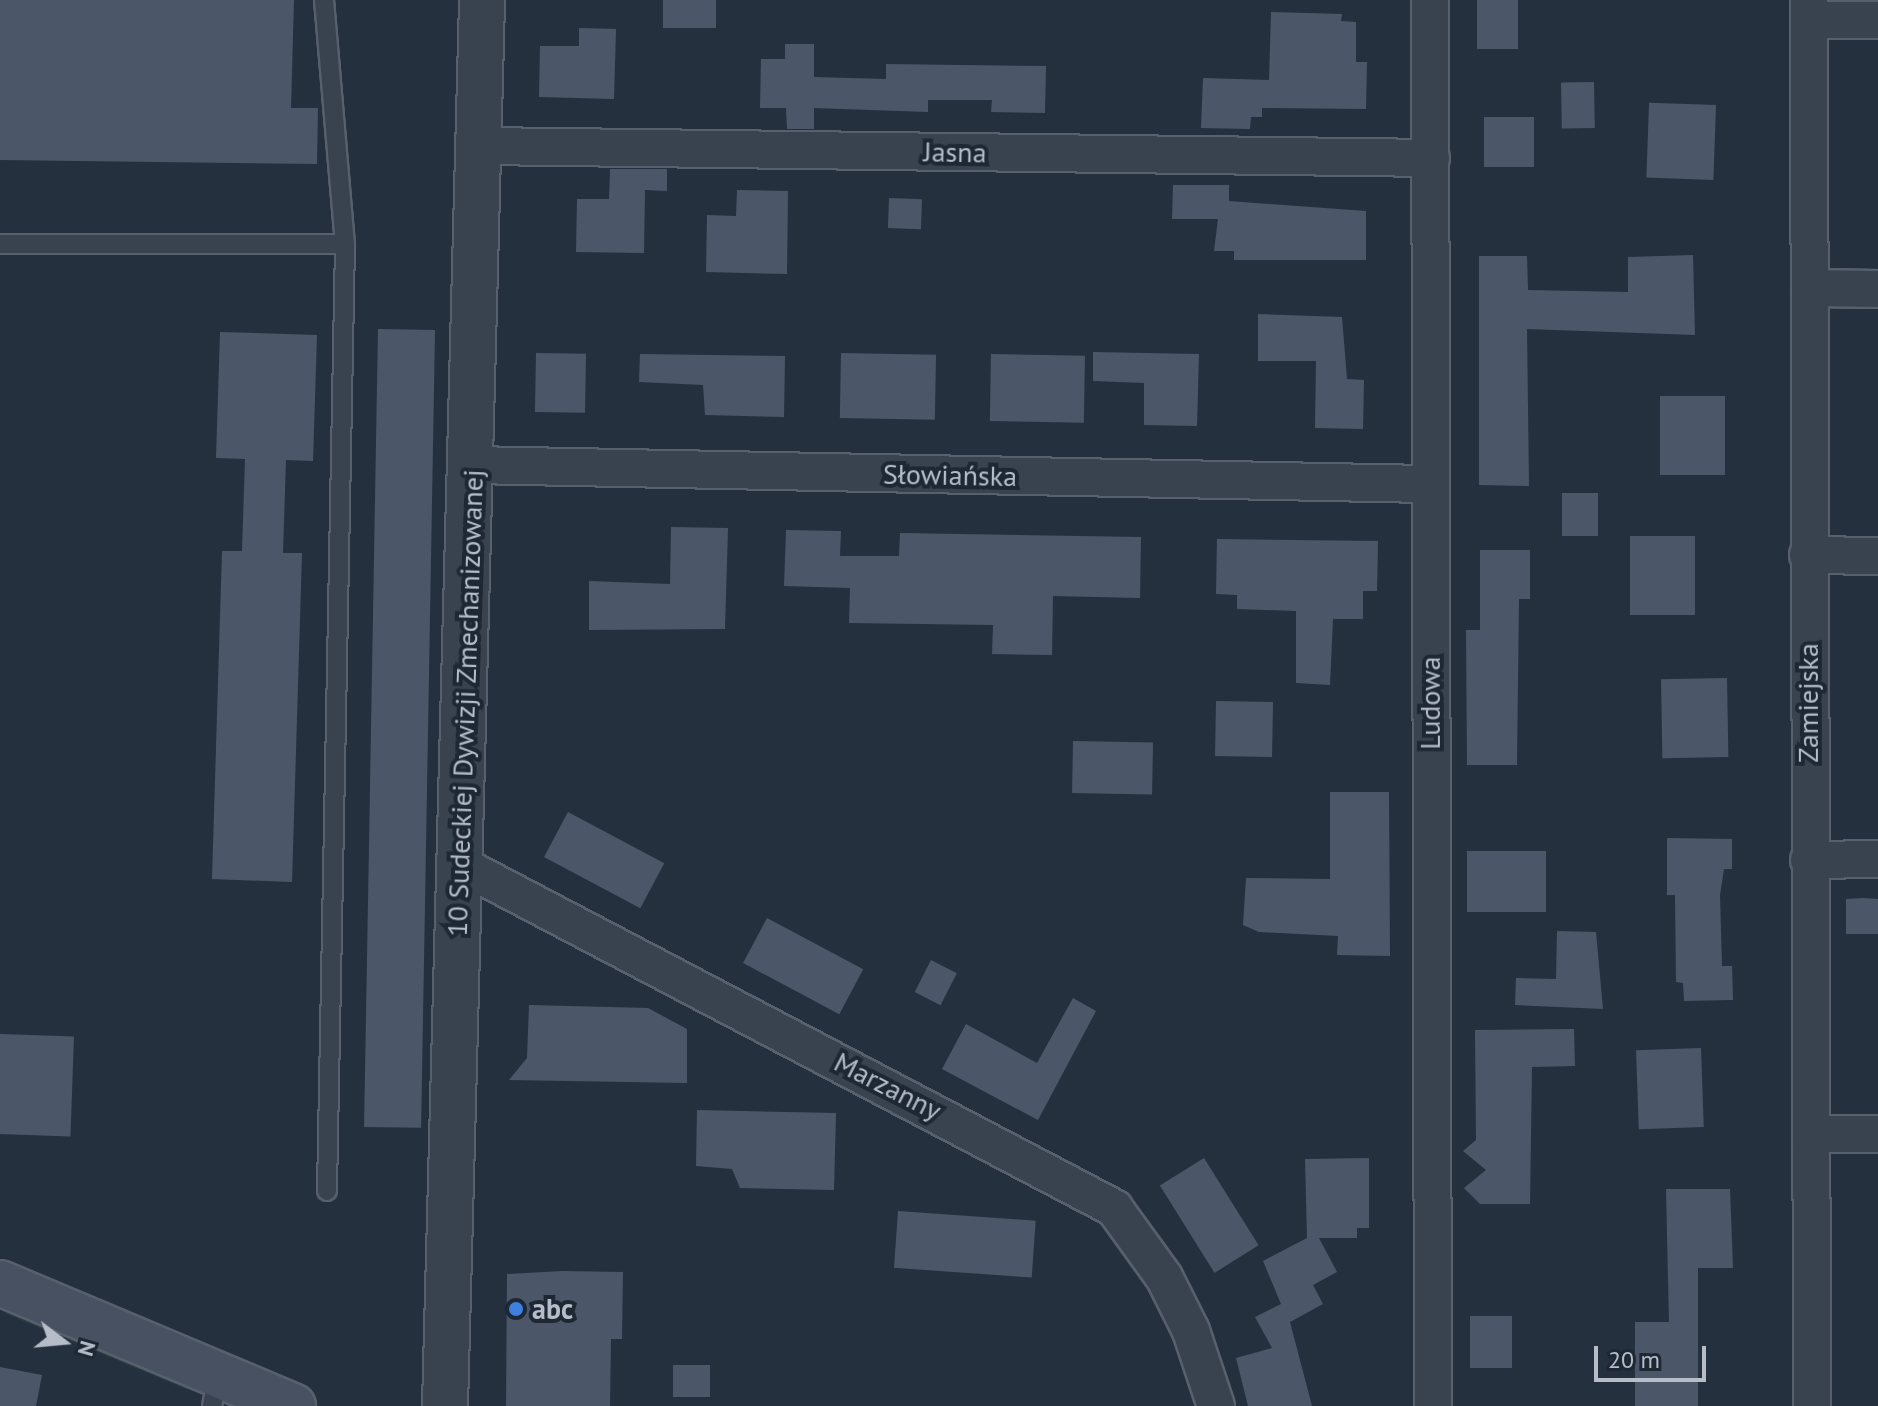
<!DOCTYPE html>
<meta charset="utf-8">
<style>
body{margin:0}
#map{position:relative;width:1878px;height:1406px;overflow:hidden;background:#25303f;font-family:"PT Sans",sans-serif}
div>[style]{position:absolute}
.green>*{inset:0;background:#273d40}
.building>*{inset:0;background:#4b5768;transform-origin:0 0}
.roads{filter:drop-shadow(2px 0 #57606c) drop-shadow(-2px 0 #57606c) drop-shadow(0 2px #57606c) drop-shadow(0 -2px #57606c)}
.service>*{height:18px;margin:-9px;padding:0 9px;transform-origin:9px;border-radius:9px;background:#39424f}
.minor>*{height:36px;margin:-18px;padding:0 18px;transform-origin:18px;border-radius:18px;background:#39424f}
.tertiary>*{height:44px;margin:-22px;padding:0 22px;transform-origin:22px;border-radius:22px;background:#39424f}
.secondary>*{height:44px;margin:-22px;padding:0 22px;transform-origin:22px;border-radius:22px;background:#475162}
.dots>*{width:22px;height:22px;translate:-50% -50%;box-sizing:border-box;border:4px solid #1e2734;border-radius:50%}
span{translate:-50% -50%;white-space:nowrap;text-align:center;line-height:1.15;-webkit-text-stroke:8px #1e2734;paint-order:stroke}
.street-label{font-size:28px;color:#b6bdc9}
.poi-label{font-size:28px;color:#b6bdc9;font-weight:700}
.left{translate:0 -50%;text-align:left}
.north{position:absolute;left:24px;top:1302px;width:80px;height:80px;-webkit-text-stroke:6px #1e2734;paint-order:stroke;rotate:106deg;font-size:22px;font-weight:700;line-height:32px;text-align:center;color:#b6bdc9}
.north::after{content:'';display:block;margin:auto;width:28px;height:36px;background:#b6bdc9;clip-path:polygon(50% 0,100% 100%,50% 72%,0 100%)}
.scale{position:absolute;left:1594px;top:1346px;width:112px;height:36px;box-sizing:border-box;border:4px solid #b6bdc9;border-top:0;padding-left:10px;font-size:24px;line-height:28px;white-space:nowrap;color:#b6bdc9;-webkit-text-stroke:6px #1e2734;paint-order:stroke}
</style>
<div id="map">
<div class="green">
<i style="clip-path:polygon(12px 1310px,182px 1379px,188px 1390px,4px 1313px)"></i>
</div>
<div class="building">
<i style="clip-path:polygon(0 0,294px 0,291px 108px,318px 108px,317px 164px,0 160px)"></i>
<i style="left:663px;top:0;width:53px;height:28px"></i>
<i style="left:1477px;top:0;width:41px;height:49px"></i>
<i style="clip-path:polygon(1271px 12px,1342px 14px,1341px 21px,1356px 22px,1356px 62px,1367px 62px,1366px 109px,1262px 108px,1262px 117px,1251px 117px,1250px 129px,1201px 128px,1203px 78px,1269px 80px)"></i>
<i style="clip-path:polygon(579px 28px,616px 29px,614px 99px,539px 97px,540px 46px,579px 46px)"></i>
<i style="clip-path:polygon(785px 44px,814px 44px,814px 77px,886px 79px,886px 64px,1046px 66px,1045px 113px,991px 112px,992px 100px,928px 100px,928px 112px,814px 108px,814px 129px,787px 129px,786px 108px,760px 108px,761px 59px,785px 59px)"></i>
<i style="left:1594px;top:82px;width:46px;height:33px;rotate:89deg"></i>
<i style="left:1716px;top:105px;width:75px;height:67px;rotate:92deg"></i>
<i style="left:1484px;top:117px;width:50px;height:50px"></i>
<i style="clip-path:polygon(610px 169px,667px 169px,667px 191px,645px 190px,644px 253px,576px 252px,577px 199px,609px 199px)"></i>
<i style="clip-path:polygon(1173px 185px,1229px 185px,1229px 201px,1366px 211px,1366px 260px,1234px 260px,1234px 251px,1214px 251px,1218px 219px,1172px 219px)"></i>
<i style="clip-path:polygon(737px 190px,788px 191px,787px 274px,706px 272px,707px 215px,736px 216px)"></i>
<i style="left:889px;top:198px;width:33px;height:30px;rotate:2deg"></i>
<i style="clip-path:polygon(1693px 255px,1695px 335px,1527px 329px,1529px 486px,1479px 485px,1479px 256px,1527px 256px,1528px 290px,1628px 292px,1628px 257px)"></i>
<i style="clip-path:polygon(1258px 314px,1342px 317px,1347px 379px,1364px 380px,1363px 429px,1315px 428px,1316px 361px,1258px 361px)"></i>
<i style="left:378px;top:329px;width:57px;height:798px;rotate:1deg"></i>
<i style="clip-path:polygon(220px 332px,317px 335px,313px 461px,286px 460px,283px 553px,302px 553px,292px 882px,212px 879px,222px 551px,242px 551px,245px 459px,216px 458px)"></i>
<i style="clip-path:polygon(1093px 352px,1199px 354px,1197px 426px,1144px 425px,1144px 383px,1093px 381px)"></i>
<i style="left:536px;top:353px;width:50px;height:59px;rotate:1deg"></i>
<i style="left:841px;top:353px;width:95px;height:65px;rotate:1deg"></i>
<i style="clip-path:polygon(640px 354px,785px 356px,784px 417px,705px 415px,703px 385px,639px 382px)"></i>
<i style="left:991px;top:354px;width:94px;height:67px;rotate:1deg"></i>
<i style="left:1660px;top:396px;width:65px;height:79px"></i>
<i style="left:1562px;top:493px;width:36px;height:43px"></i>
<i style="clip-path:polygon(671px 527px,728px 528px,725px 629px,589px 630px,589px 581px,670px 584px)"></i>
<i style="clip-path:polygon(786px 530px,841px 531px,840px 556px,899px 556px,900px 533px,1141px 537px,1140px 598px,1053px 596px,1052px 655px,992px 654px,993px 625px,849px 623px,850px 588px,784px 586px)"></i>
<i style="left:1630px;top:536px;width:65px;height:79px"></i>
<i style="clip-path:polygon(1217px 539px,1378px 541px,1377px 591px,1363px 591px,1363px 619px,1333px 619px,1330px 685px,1296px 683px,1296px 611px,1237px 609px,1237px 595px,1216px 594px)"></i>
<i style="clip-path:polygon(1480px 550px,1530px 550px,1530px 599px,1519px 599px,1517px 765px,1467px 765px,1466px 630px,1480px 630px)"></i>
<i style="left:1727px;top:678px;width:79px;height:66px;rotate:89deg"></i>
<i style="left:1216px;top:701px;width:57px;height:55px;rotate:1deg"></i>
<i style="left:1073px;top:741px;width:80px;height:52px;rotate:1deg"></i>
<i style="clip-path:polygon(1330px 792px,1389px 792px,1390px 956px,1337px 955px,1338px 936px,1259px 932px,1243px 925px,1246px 878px,1330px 879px)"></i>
<i style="left:568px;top:812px;width:109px;height:51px;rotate:28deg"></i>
<i style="clip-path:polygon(1667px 838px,1732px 839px,1732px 869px,1724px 869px,1720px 895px,1722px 966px,1732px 966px,1733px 1000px,1684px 1001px,1683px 983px,1676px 982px,1675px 895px,1667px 895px)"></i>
<i style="left:1467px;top:851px;width:79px;height:61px"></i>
<i style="clip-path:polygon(1863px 898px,1878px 899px,1878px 934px,1846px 934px,1846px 899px)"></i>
<i style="left:767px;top:918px;width:109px;height:51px;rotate:28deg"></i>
<i style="clip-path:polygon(1557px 931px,1596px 932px,1603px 1009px,1515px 1005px,1516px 978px,1556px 979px)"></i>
<i style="left:931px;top:960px;width:29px;height:36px;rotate:27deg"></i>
<i style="clip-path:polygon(1073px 998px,1096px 1011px,1038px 1120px,942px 1069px,966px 1024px,1037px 1063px)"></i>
<i style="clip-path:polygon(529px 1005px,648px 1008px,687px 1029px,687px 1083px,509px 1080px,527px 1058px)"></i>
<i style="clip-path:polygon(1574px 1029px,1575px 1066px,1532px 1067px,1530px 1204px,1480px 1204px,1464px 1188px,1486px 1170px,1463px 1151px,1476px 1140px,1475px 1030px)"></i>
<i style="left:0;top:1034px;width:74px;height:100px;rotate:2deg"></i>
<i style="left:1701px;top:1048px;width:79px;height:65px;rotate:88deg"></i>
<i style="clip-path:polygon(697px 1110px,836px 1113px,834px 1190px,740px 1188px,732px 1169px,696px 1166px)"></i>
<i style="left:1204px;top:1158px;width:103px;height:52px;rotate:58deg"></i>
<i style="clip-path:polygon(1369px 1158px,1369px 1228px,1357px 1228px,1357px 1238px,1319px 1238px,1337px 1272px,1313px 1285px,1323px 1304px,1290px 1322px,1312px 1406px,1248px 1406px,1236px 1358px,1272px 1348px,1255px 1317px,1281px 1304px,1263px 1261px,1307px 1238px,1305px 1159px)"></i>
<i style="clip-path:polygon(1666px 1189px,1730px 1189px,1733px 1268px,1698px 1268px,1698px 1406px,1635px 1406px,1635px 1322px,1669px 1322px)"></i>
<i style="left:898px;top:1211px;width:138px;height:57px;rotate:4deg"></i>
<i style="clip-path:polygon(562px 1271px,623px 1272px,622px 1339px,611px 1339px,610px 1406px,506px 1406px,507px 1274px)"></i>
<i style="left:1470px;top:1316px;width:42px;height:52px"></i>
<i style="left:673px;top:1365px;width:37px;height:32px"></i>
<i style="clip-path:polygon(0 1367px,42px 1375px,36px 1406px,0 1406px)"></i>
</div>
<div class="roads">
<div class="service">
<i style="left:324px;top:0;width:245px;rotate:85.1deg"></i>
<i style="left:0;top:244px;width:345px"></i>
<i style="left:345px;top:244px;width:947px;rotate:91.09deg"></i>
<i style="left:212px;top:1406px;width:33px;rotate:-79deg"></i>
</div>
<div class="minor">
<i style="left:1430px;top:0;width:1406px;rotate:89.88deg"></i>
<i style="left:1809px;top:0;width:1406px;rotate:89.88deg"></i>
<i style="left:1810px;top:20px;width:68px"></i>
<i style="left:480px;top:146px;width:951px;rotate:0.72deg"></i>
<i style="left:1810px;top:288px;width:68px;rotate:0.8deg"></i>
<i style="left:471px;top:465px;width:958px;rotate:1.14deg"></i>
<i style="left:1808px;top:555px;width:70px;rotate:0.8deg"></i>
<i style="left:1809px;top:860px;width:69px;rotate:-0.8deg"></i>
<i style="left:461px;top:865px;width:738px;rotate:27.71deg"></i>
<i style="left:1114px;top:1208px;width:85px;rotate:54.1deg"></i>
<i style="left:1164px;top:1277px;width:60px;rotate:63.4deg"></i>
<i style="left:1191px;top:1331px;width:79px;rotate:71.6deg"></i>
<i style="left:1811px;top:1134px;width:67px"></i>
</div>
<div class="tertiary">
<i style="left:445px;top:1406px;width:1406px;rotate:-88.49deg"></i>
</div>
<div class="secondary">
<i style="left:0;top:1283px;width:318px;rotate:22.8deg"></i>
</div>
</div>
<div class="dots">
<i style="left:516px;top:1309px;background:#3f7fe0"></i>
</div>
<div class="street-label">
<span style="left:955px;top:152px;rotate:1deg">Jasna</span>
<span style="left:950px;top:475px;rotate:1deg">Słowiańska</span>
<span style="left:465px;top:703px;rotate:-88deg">10 Sudeckiej Dywizji Zmechanizowanej</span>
<span style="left:1430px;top:703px;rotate:-90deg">Ludowa</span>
<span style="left:1808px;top:703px;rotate:-90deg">Zamiejska</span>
<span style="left:888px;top:1086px;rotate:27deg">Marzanny</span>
</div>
<div class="poi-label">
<span class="left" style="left:532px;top:1309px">abc</span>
</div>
<div class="north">N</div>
<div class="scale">20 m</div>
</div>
